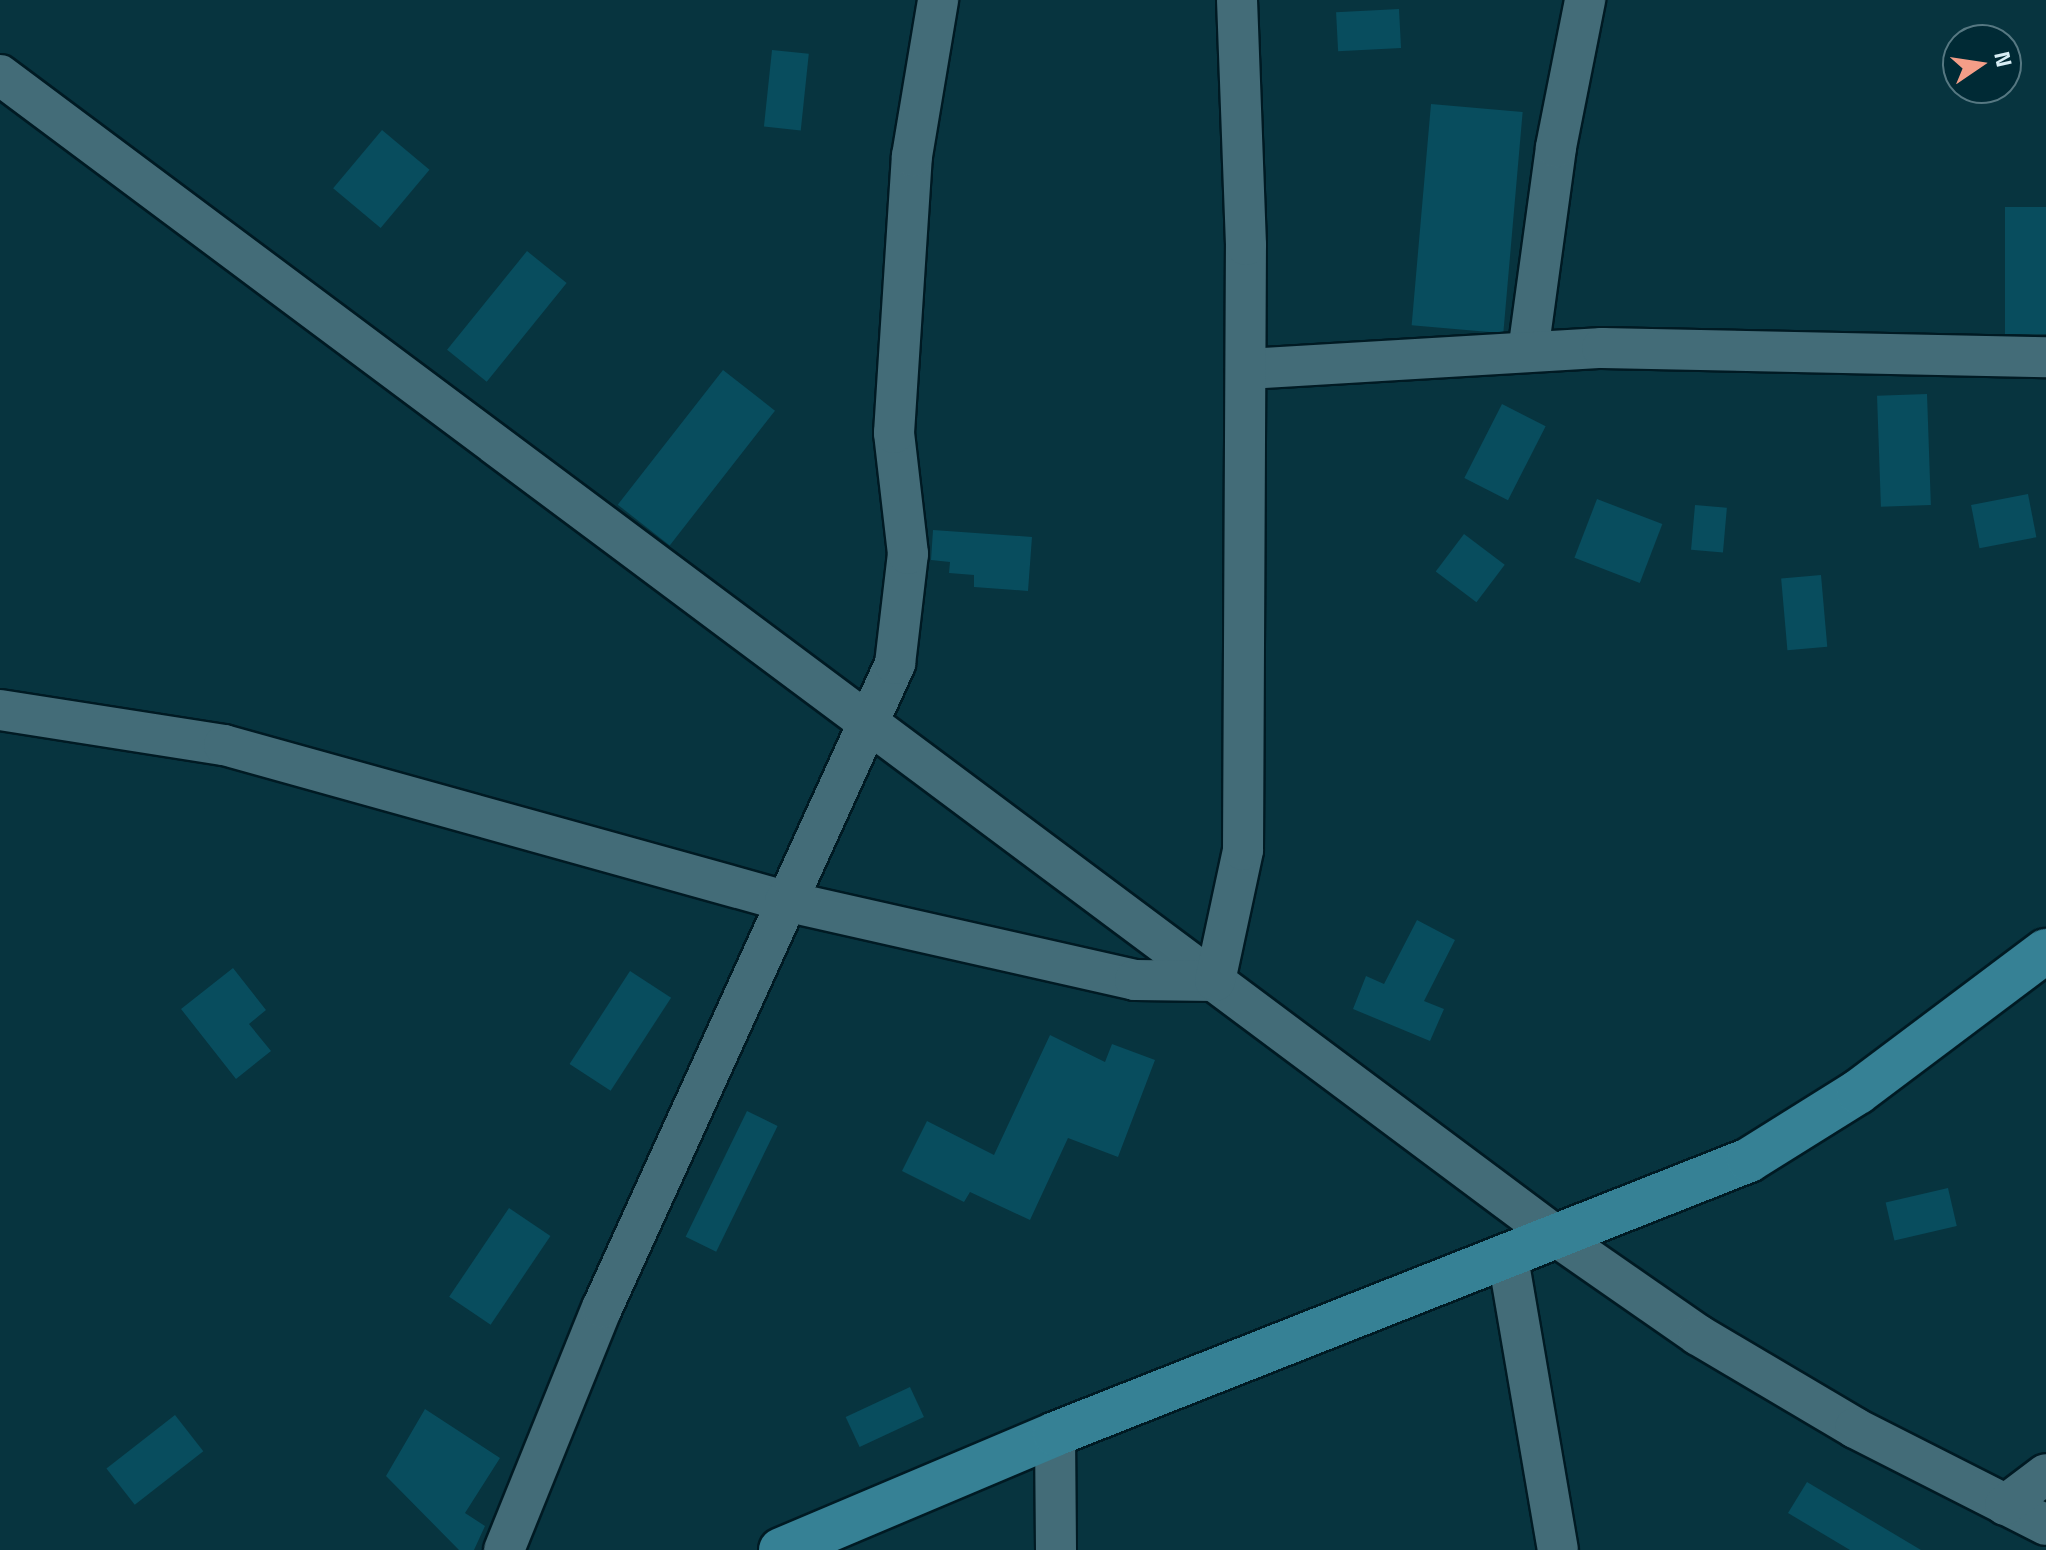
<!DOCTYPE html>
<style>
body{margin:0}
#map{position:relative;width:2046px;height:1550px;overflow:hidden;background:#07343f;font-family:"Titillium Web",sans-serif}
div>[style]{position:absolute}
.building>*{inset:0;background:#084d5e;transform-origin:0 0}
.roads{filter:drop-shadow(2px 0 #001a23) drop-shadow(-2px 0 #001a23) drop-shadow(0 2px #001a23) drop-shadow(0 -2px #001a23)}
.minor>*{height:40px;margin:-20px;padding:0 20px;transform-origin:20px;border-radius:20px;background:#436c78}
.primary>*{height:44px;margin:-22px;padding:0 22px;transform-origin:22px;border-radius:22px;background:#368195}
span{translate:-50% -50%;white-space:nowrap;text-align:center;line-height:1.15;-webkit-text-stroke:7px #002a35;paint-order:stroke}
.north{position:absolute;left:1942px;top:24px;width:80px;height:80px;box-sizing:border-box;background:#002a35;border:2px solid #567882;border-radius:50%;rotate:77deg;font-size:22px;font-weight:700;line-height:32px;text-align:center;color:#d8eef5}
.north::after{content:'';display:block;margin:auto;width:28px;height:36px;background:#f49e88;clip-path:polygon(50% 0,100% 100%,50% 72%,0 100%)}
</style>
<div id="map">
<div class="building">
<i style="left:1399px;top:9px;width:39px;height:63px;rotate:87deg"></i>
<i style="left:772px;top:50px;width:37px;height:77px;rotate:6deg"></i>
<i style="left:1431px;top:104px;width:92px;height:222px;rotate:5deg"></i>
<i style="left:382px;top:130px;width:62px;height:76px;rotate:40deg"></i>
<i style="left:2046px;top:207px;width:127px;height:41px;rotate:90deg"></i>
<i style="left:527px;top:251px;width:51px;height:127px;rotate:39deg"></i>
<i style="left:723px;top:370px;width:66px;height:171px;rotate:38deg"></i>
<i style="left:1927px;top:394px;width:111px;height:50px;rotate:88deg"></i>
<i style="left:1502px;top:404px;width:49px;height:83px;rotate:27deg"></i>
<i style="left:2028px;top:494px;width:44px;height:58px;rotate:79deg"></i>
<i style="left:1597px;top:499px;width:70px;height:63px;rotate:21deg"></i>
<i style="left:1695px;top:505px;width:32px;height:45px;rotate:5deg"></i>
<i style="clip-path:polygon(933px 530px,1032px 537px,1028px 591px,974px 587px,974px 575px,949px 573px,950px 562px,931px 560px)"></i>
<i style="left:1464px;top:534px;width:51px;height:47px;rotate:37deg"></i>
<i style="left:1821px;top:575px;width:72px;height:40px;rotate:85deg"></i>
<i style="clip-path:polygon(1417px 920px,1455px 940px,1424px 1001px,1444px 1009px,1430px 1041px,1353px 1009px,1366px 976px,1384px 984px)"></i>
<i style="clip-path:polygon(233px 968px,266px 1010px,249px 1024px,271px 1051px,236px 1079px,181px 1009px)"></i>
<i style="left:630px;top:971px;width:49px;height:111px;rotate:33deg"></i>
<i style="clip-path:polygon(1050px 1035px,1105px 1062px,1112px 1044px,1155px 1060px,1118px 1157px,1068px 1138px,1030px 1220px,970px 1192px,964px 1202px,902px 1171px,927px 1121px,994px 1155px)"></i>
<i style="left:747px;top:1111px;width:34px;height:140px;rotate:26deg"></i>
<i style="left:1948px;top:1188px;width:39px;height:64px;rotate:77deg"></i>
<i style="left:509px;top:1208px;width:50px;height:107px;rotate:34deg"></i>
<i style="left:910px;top:1387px;width:33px;height:71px;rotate:65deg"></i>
<i style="clip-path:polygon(425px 1409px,500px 1458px,465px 1513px,485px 1526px,474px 1550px,459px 1550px,386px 1476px)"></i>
<i style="left:175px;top:1415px;width:46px;height:87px;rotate:52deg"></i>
<i style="clip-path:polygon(1807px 1482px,1921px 1550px,1850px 1550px,1788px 1513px)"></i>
</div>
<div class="roads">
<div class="minor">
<i style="left:0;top:75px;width:1946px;rotate:36.73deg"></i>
<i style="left:1560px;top:1239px;width:168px;rotate:34.8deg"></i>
<i style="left:1698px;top:1335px;width:182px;rotate:30.6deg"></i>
<i style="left:1855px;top:1428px;width:214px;rotate:26.9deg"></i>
<i style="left:1528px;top:352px;width:207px;rotate:-82.2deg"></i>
<i style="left:1556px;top:147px;width:150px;rotate:-78.8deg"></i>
<i style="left:1247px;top:369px;width:356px;rotate:-3.4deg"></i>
<i style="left:1602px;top:348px;width:444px;rotate:1.2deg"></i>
<i style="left:0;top:710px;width:227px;rotate:8.9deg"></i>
<i style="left:224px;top:745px;width:582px;rotate:15.54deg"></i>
<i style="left:785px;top:901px;width:359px;rotate:12.7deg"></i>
<i style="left:1135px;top:980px;width:80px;rotate:0.7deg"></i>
<i style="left:1215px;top:981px;width:134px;rotate:-77.9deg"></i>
<i style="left:1243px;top:850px;width:605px;rotate:-89.72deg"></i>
<i style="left:1246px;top:245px;width:245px;rotate:-92.1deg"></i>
<i style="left:1508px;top:1258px;width:296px;rotate:80.3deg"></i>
<i style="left:1055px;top:1434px;width:116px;rotate:89.5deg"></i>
<i style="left:2005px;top:1505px;width:51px;rotate:-37.1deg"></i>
<i style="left:504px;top:1550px;width:261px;rotate:-68deg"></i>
<i style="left:602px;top:1308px;width:708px;rotate:-65.54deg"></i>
<i style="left:895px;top:664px;width:111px;rotate:-83.3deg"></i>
<i style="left:908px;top:554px;width:122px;rotate:-96.6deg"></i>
<i style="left:894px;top:433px;width:278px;rotate:-86.3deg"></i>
<i style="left:912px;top:156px;width:158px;rotate:-80.5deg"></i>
</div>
<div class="primary">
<i style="left:781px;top:1550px;width:298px;rotate:-22.9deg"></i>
<i style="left:1055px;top:1434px;width:746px;rotate:-21.54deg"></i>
<i style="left:1749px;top:1160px;width:128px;rotate:-32deg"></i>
<i style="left:1858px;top:1092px;width:235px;rotate:-36.9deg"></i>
</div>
</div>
<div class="north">N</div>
</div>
